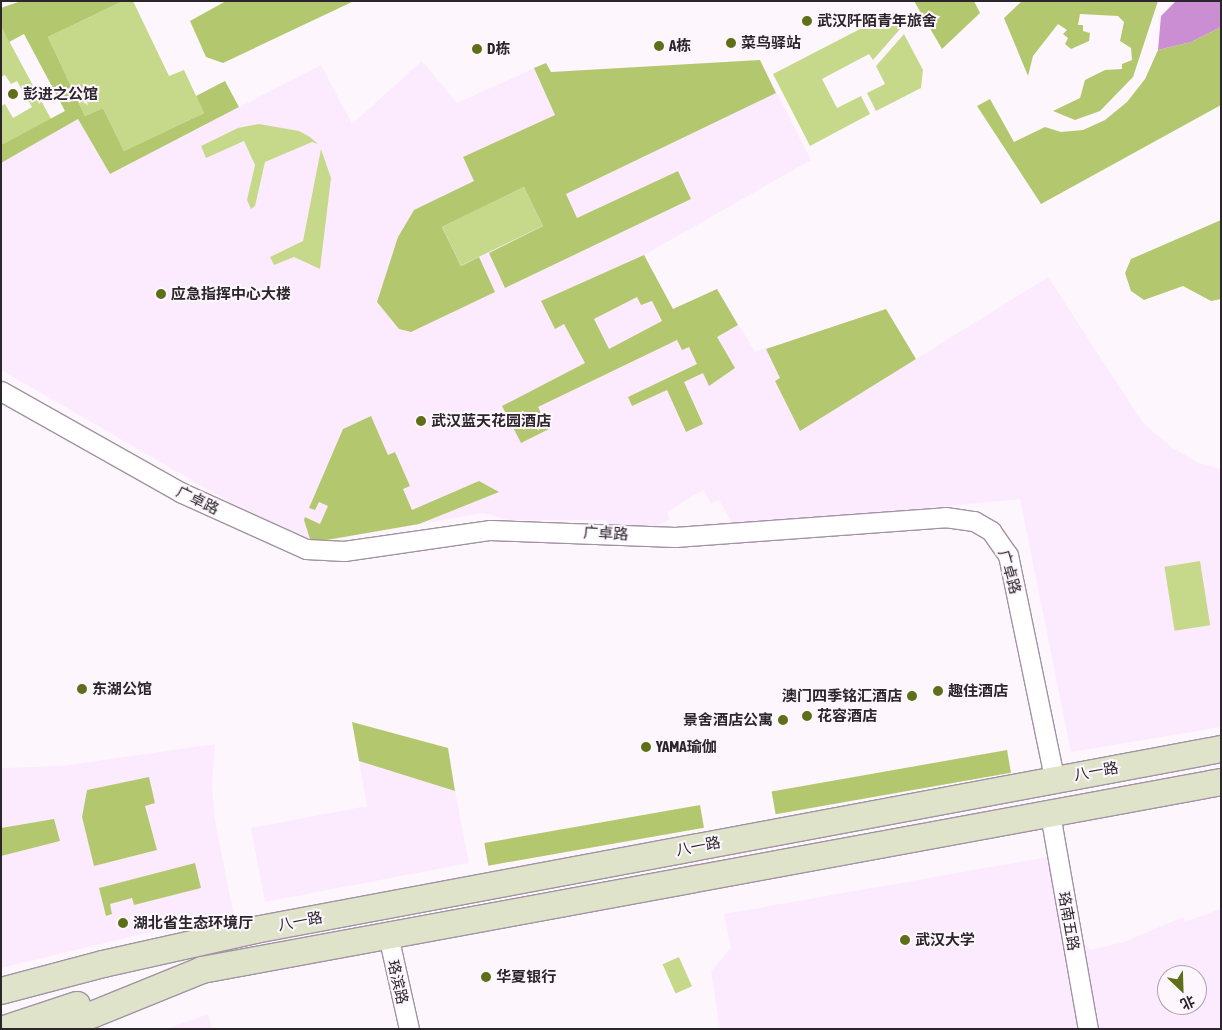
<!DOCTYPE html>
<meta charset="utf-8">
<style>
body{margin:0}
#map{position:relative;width:1222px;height:1030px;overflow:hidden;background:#fdf6fd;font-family:"Asap Condensed","Noto Sans SC",sans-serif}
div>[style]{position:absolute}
.built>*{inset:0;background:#fcebfe}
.green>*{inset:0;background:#c6d98a;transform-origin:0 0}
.forest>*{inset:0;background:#b3c86e;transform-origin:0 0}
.water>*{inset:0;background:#cc8ed3}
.roads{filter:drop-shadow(1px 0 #a193a2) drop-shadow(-1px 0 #a193a2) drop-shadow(0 1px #a193a2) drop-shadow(0 -1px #a193a2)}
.street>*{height:19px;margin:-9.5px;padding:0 9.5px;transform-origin:9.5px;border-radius:9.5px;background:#fff}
.secondary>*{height:26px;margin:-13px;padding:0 13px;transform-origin:13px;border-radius:13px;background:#dee3ca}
.dots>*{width:14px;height:14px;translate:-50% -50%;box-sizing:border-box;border:2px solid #fdf6fd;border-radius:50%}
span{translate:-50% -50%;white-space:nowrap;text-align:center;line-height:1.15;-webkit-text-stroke:4px #fdf6fd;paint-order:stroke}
.poi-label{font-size:15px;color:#2b262c;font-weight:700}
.left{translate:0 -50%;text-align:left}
.right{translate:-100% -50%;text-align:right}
.street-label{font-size:15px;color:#2b262c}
.frame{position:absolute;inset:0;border:2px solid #2b262c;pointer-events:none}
.north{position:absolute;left:1157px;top:965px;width:50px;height:50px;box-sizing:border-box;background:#fdf6fd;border:1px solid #a9a3a9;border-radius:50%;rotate:156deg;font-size:14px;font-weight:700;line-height:20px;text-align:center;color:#2b262c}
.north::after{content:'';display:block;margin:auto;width:18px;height:22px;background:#5e6e19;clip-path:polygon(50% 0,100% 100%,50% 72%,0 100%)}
</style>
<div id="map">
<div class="built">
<i style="clip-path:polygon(760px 60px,811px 160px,644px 255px,673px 309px,717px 289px,755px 352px,886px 309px,916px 359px,1048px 277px,1143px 423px,1174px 449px,1199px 463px,1221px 469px,1221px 727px,1071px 752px,1020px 499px,734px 526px,719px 500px,711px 504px,703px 490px,667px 512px,670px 519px,655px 527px,609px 525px,606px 520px,508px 520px,483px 513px,315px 542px,259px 519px,1px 370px,1px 163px,78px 119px,110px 174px,321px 65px,352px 124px,422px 61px,457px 103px,546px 63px,551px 72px)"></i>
<i style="clip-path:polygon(215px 744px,212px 787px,215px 821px,233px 912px,1px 968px,1px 768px,62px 766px)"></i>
<i style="clip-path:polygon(359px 761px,455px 791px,469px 863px,265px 902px,251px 828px,367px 806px)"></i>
<i style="clip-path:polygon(evenodd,1065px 854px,1080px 938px,1090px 950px,1124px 942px,1183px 917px,1185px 922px,1221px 909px,1221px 1029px,720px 1029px,711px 971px,731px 948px,724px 914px,1065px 854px,1167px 975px,1197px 975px,1197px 1005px,1167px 1005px,1167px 975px)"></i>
<i style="clip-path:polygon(208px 1014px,212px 1029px,167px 1029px)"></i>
</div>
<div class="green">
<i style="clip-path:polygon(123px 1px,133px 1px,169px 76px,184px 70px,204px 113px,124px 151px,103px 108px,85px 116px,48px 37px)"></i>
<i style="clip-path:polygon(893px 12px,901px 28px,873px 60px,869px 54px,822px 79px,837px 108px,861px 96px,870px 114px,810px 146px,773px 74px)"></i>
<i style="clip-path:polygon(1px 26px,51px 119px,1px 145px,1px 106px,5px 104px,13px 118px,32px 107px,17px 81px,11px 84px,5px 75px,1px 77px)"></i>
<i style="clip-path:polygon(904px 34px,923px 70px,921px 88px,876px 111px,867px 93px,885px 84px,876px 66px)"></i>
<i style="clip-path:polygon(259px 124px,299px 131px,310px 137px,318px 144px,312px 142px,265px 162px,255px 206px,251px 209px,247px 200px,255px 165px,244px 141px,206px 158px,201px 146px,238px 128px)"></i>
<i style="clip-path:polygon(321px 149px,331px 178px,320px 269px,294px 257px,274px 265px,270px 257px,303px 241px)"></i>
<i style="left:524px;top:187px;width:43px;height:91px;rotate:64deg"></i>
<i style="left:1200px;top:561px;width:65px;height:36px;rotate:81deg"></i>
<i style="left:679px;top:957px;width:32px;height:18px;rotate:66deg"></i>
</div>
<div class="forest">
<i style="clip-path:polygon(21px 1px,123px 1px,48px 37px,85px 116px,103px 108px,124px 151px,204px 113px,196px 96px,225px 81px,239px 107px,110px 174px,78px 119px,1px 163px,1px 145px,65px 111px,24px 34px,9px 42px,1px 26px,1px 8px)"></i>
<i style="clip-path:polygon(226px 1px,352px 1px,352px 2px,223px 63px,206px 57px,190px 21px)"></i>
<i style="clip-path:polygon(914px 1px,974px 1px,980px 13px,942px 49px)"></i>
<i style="clip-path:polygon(1022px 1px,1158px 1px,1133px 77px,1100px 111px,1075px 120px,1053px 111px,1080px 98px,1085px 80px,1105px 70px,1122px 69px,1122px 64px,1132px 60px,1131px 48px,1120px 41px,1124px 22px,1118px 16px,1080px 14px,1078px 25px,1083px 25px,1083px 31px,1090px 33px,1089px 41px,1071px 49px,1065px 44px,1068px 38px,1063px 34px,1067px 30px,1058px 24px,1033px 56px,1028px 76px,1004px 18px)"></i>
<i style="clip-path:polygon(1221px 27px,1221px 105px,1041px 204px,977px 106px,990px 99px,1014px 142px,1045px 127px,1061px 132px,1083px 130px,1105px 120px,1127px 102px,1145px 79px,1158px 50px,1191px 42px)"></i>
<i style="clip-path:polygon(760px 60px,776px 93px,566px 194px,577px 218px,678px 171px,691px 199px,505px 288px,489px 253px,543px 226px,524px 187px,442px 227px,461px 266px,479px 257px,495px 292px,411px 332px,399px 329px,377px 302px,398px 237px,414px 210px,474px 181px,463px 157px,555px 115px,534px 68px,546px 63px,551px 72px)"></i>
<i style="clip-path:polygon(1221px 220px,1221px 299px,1211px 301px,1183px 286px,1144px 300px,1131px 291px,1125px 273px,1131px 259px)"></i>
<i style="clip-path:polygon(evenodd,644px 255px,673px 309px,717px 289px,738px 325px,717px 337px,735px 368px,709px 386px,703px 373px,684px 382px,703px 424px,686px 432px,667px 390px,632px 406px,628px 397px,697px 364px,689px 347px,682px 350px,677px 340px,538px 407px,549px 429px,521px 443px,502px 406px,585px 363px,564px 324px,555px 329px,541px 301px,644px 255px,637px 297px,641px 305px,652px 301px,662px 321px,609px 349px,594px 319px,637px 297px)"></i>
<i style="clip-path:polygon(886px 309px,916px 359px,800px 431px,775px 381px,780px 378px,766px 349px)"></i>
<i style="clip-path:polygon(371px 416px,388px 455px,395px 452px,410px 486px,403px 489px,412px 510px,479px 481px,499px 492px,419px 524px,315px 542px,310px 539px,304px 520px,305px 517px,320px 524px,328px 506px,319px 502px,315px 510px,309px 508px,343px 429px)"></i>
<i style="clip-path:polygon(352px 722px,448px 748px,455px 791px,359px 761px)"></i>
<i style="left:1007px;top:750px;width:23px;height:239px;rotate:80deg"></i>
<i style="clip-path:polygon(149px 777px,155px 803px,145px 806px,157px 850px,94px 866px,82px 817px,87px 790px)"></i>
<i style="left:700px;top:805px;width:23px;height:219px;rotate:80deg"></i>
<i style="clip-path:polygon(54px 819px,60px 841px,1px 856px,1px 828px)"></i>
<i style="clip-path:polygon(195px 863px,201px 888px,134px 905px,132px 898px,110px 904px,112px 914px,106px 916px,99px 888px)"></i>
</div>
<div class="water">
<i style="clip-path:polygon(1176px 1px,1221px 2px,1221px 27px,1191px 42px,1158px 50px,1161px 16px)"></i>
</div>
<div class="roads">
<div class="street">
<i style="left:1px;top:391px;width:206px;rotate:29.4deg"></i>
<i style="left:180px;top:492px;width:138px;rotate:24.3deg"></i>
<i style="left:306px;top:549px;width:38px;rotate:3deg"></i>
<i style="left:344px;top:551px;width:148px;rotate:-8.2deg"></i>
<i style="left:490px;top:530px;width:185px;rotate:2.2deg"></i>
<i style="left:675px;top:537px;width:271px;rotate:-4.2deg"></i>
<i style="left:945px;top:517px;width:29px;rotate:8deg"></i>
<i style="left:974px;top:521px;width:20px;rotate:30deg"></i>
<i style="left:991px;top:531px;width:29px;rotate:55deg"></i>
<i style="left:1008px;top:555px;width:228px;rotate:78.3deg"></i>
<i style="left:1050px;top:814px;width:218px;rotate:80deg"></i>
<i style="left:388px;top:935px;width:96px;rotate:77.4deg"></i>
</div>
<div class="secondary">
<i style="left:1px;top:991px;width:106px;rotate:-14.8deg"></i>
<i style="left:103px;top:964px;width:156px;rotate:-12.6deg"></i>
<i style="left:255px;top:930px;width:983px;rotate:-10.61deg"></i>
<i style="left:4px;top:1029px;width:77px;rotate:-18.2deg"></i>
<i style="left:57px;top:1029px;width:157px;rotate:-22.1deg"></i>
<i style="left:202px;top:970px;width:1036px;rotate:-10.45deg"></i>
</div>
</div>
<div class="dots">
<i style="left:807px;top:21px;background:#5e6e19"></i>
<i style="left:731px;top:43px;background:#5e6e19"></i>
<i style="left:659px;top:46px;background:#5e6e19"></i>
<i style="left:477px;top:49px;background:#5e6e19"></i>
<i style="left:13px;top:94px;background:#5e6e19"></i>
<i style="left:161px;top:294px;background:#5e6e19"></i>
<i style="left:421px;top:421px;background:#5e6e19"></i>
<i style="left:82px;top:689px;background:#5e6e19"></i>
<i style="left:938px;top:691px;background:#5e6e19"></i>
<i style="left:912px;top:696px;background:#5e6e19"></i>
<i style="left:807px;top:716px;background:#5e6e19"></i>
<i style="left:783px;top:720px;background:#5e6e19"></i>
<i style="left:646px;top:747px;background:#5e6e19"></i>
<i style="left:123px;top:923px;background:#5e6e19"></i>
<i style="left:905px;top:940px;background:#5e6e19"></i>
<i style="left:486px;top:977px;background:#5e6e19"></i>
</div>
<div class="poi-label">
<span class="left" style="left:817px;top:21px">武汉阡陌青年旅舍</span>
<span class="left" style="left:741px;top:43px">菜鸟驿站</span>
<span class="left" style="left:669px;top:46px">A栋</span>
<span class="left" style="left:487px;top:49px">D栋</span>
<span class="left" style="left:23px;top:94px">彭进之公馆</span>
<span class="left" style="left:171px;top:294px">应急指挥中心大楼</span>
<span class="left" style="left:431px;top:421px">武汉蓝天花园酒店</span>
<span class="left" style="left:92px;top:689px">东湖公馆</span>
<span class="left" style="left:948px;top:691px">趣住酒店</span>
<span class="right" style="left:902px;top:696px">澳门四季铭汇酒店</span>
<span class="left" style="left:817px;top:716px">花容酒店</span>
<span class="right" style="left:773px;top:720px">景舍酒店公寓</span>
<span class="left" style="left:656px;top:747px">YAMA瑜伽</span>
<span class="left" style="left:133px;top:923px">湖北省生态环境厅</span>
<span class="left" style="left:915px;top:940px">武汉大学</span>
<span class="left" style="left:496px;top:977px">华夏银行</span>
</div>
<div class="street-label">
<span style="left:198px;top:500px;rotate:26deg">广卓路</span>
<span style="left:606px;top:533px;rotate:3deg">广卓路</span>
<span style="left:1010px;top:572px;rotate:74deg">广卓路</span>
<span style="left:1096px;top:771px;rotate:-10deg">八一路</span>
<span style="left:698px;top:846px;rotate:-11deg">八一路</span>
<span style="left:300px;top:921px;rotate:-11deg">八一路</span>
<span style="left:1069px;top:921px;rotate:80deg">珞南五路</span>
<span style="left:398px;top:982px;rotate:77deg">珞滨路</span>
</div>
<div class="frame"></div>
<div class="north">北</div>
</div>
